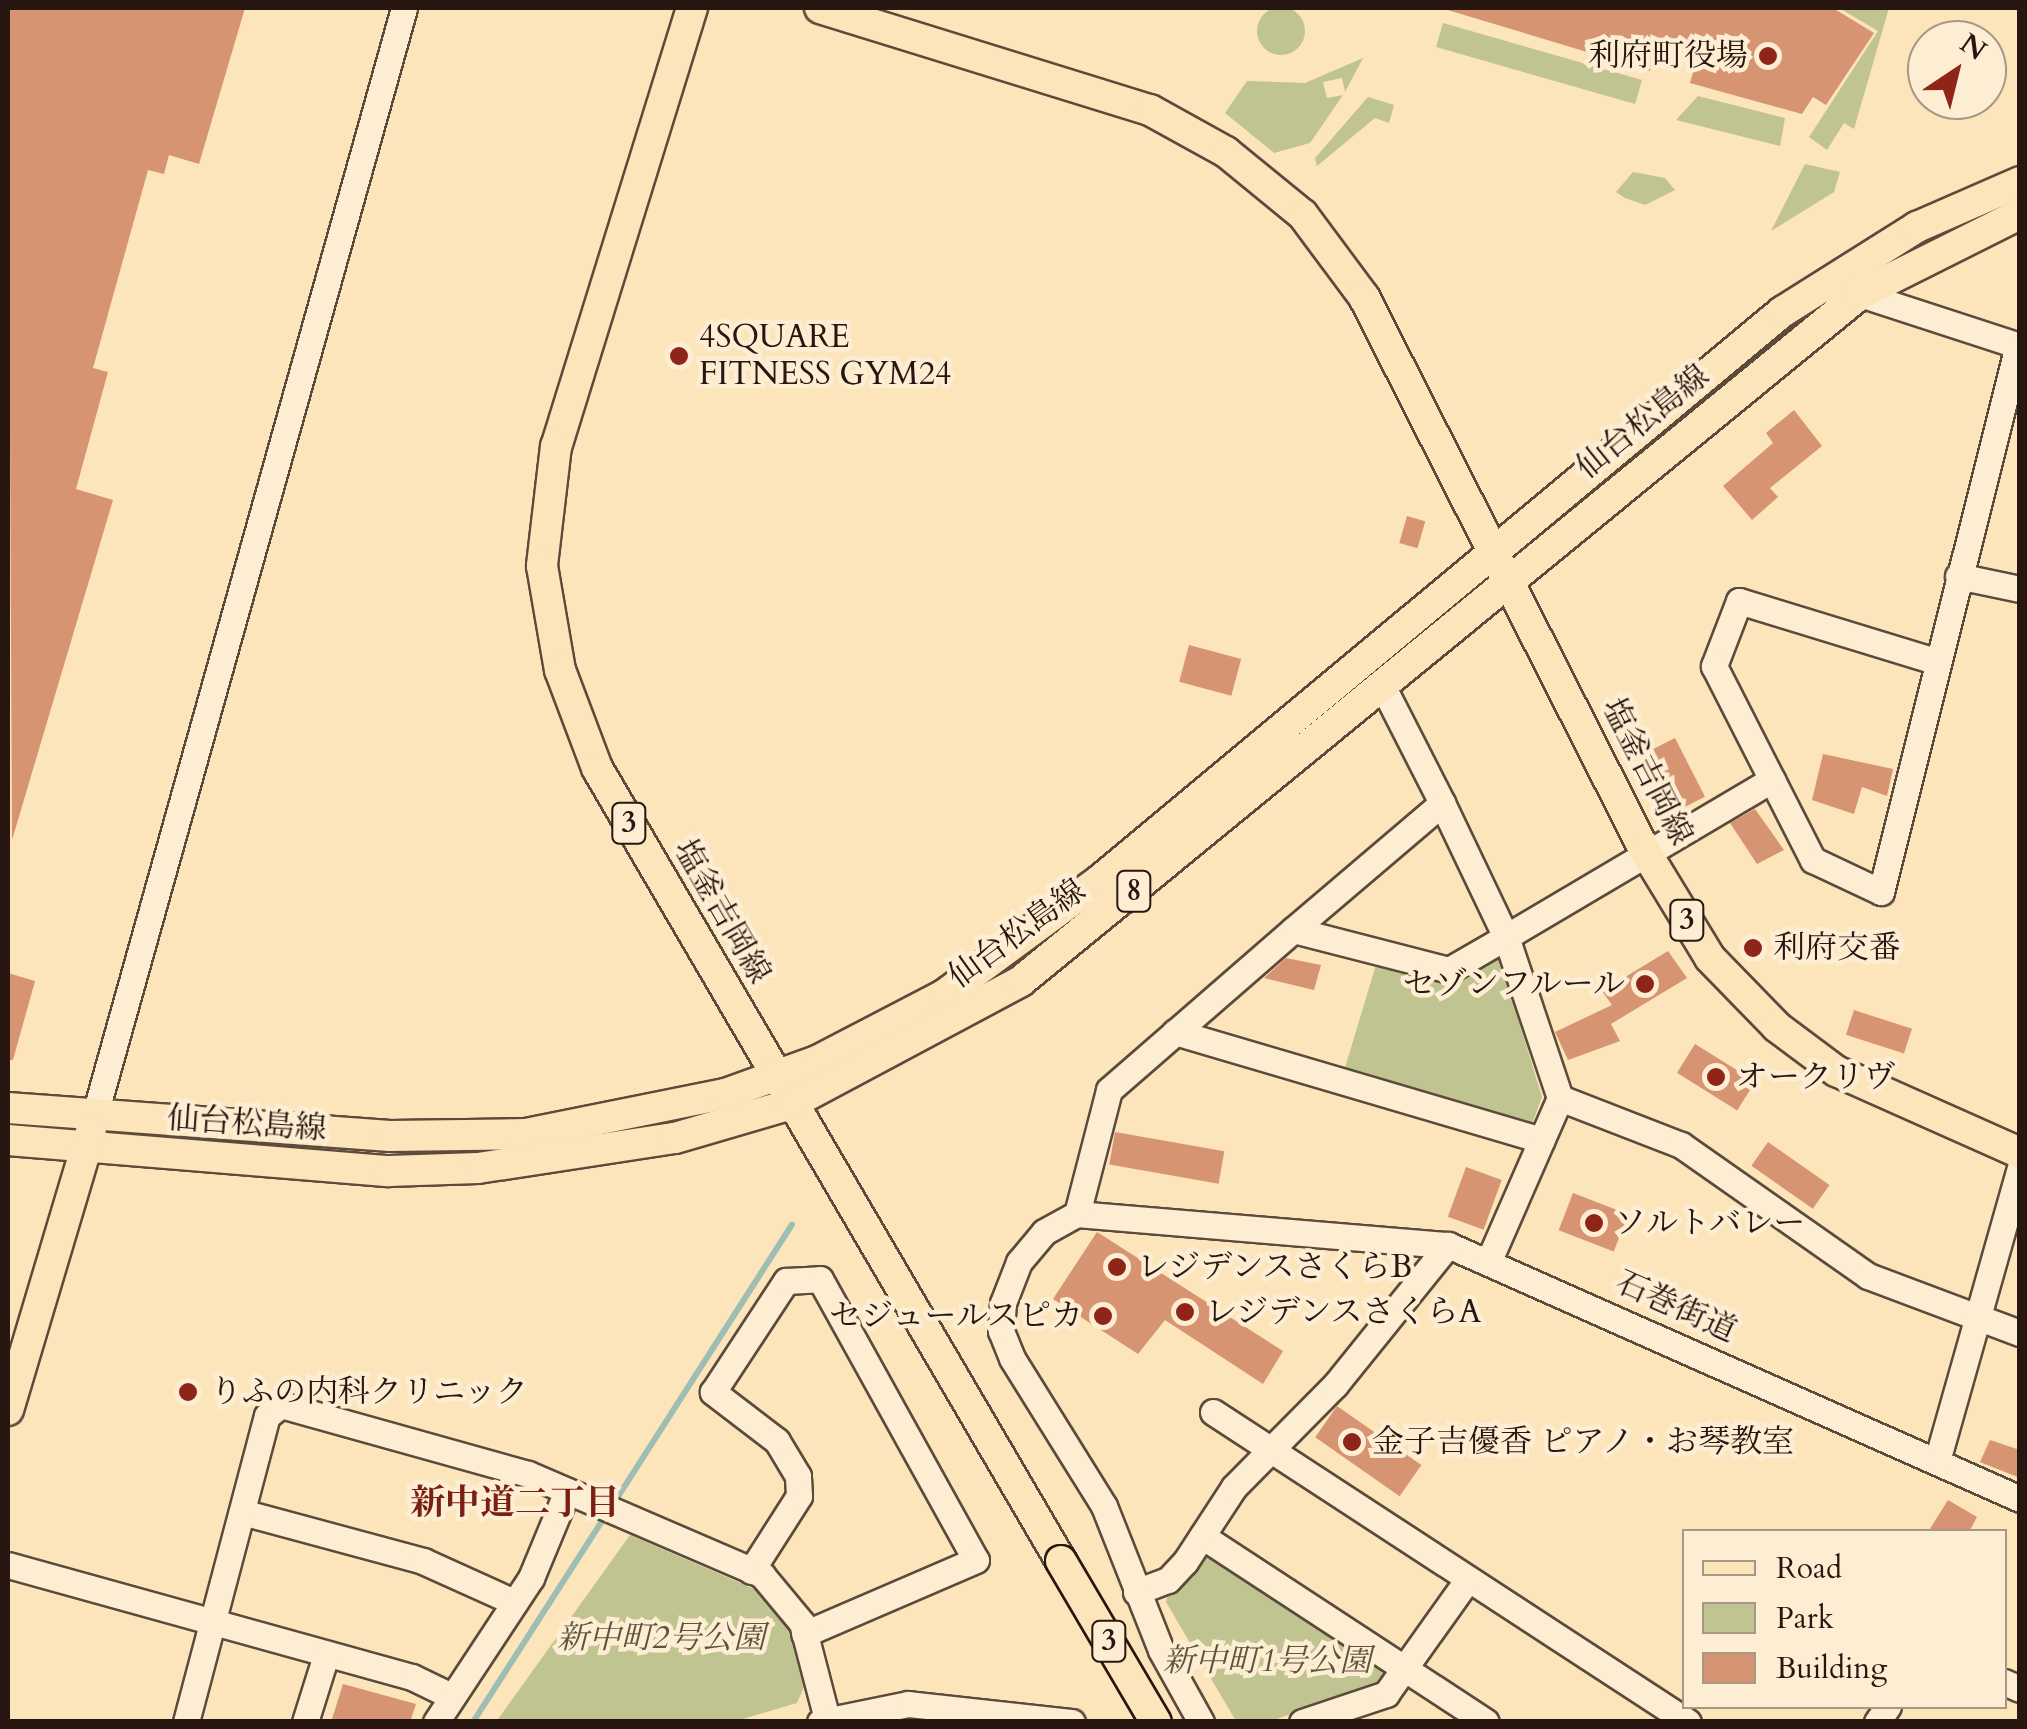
<!DOCTYPE html>
<meta charset="utf-8">
<style>
body{margin:0}
#map{position:relative;width:2027px;height:1729px;overflow:hidden;background:#fce4bb;font-family:Cardo,"Noto Serif JP",serif}
div>[style]{position:absolute}
.green>*{inset:0;background:#c0c490;transform-origin:0 0}
.round{border-radius:50%}
.stream>*{height:6px;margin:-3px;padding:0 3px;transform-origin:3px;border-radius:3px;background:#9fbeb3}
.building>*{inset:0;background:#d69472;transform-origin:0 0}
.roads{filter:drop-shadow(2px 0 #5c4a3b) drop-shadow(-2px 0 #5c4a3b) drop-shadow(0 2px #5c4a3b) drop-shadow(0 -2px #5c4a3b)}
.minor>*{height:25px;margin:-12.5px;padding:0 12.5px;transform-origin:12.5px;border-radius:12.5px;background:#fdedd3}
.major>*{height:30px;margin:-15px;padding:0 15px;transform-origin:15px;border-radius:15px;background:#fce4bb}
.bridges{filter:drop-shadow(2px 0 #271710) drop-shadow(-2px 0 #271710) drop-shadow(0 2px #271710) drop-shadow(0 -2px #271710)}
.major-bridge>*{height:30px;margin:-15px;padding:0 15px;transform-origin:15px;border-radius:15px;background:#fce4bb}
.dots>*{width:28px;height:28px;translate:-50% -50%;box-sizing:border-box;border:5px solid #fdedd3;border-radius:50%}
span{translate:-50% -50%;white-space:nowrap;text-align:center;line-height:1.15;-webkit-text-stroke:9px #fdedd3;paint-order:stroke}
.shield-label span{padding:2px 8px;background:#fdedd3;border:2px solid;border-radius:8px;-webkit-text-stroke-width:0}
.shield-label{font-size:30px;color:#271710;font-weight:700}
.poi-label{font-size:32px;color:#271710}
.right{translate:-100% -50%;text-align:right}
.left{translate:0 -50%;text-align:left}
.street-label{font-size:32px;color:#271710}
.park-label{font-size:32px;color:#5d543d;font-style:italic}
.neighbourhood-label{font-size:35px;color:#7a1f14;font-weight:700}
.frame{position:absolute;inset:0;border:10px solid #271710;pointer-events:none}
.legend{position:absolute;left:1682px;top:1529px;width:325px;height:180px;box-sizing:border-box;background:#fdedd3;border:2px solid #a79785;margin:0;padding:12px 18px;list-style:none;font-size:30px;color:#271710}
.legend li{display:flex;align-items:center;gap:20px;height:50px}
.legend b{width:50px;border:2px solid #a79785}
.north{position:absolute;left:1907px;top:20px;width:100px;height:100px;box-sizing:border-box;background:#fdedd3;border:2px solid #a79785;border-radius:50%;rotate:35deg;font-size:28px;font-weight:700;line-height:40px;text-align:center;color:#271710}
.north::after{content:'';display:block;margin:auto;width:35px;height:45px;background:#8f2418;clip-path:polygon(50% 0,100% 100%,50% 72%,0 100%)}
</style>
<div id="map">
<div class="green">
<i class="round" style="left:1257px;top:7px;width:48px;height:48px"></i>
<i style="clip-path:polygon(1839px 8px,1889px 8px,1854px 129px,1844px 123px,1827px 150px,1809px 137px,1878px 31px)"></i>
<i style="left:1443px;top:23px;width:207px;height:25px;rotate:16deg"></i>
<i style="clip-path:polygon(1363px 58px,1345px 92px,1342px 78px,1323px 82px,1327px 98px,1343px 95px,1310px 143px,1274px 153px,1225px 113px,1247px 81px,1305px 83px)"></i>
<i style="clip-path:polygon(1698px 96px,1785px 118px,1780px 146px,1676px 120px)"></i>
<i style="clip-path:polygon(1368px 97px,1394px 105px,1389px 123px,1375px 118px,1317px 166px,1315px 158px)"></i>
<i style="clip-path:polygon(1805px 164px,1840px 172px,1834px 192px,1771px 231px)"></i>
<i style="clip-path:polygon(1633px 172px,1665px 178px,1675px 190px,1645px 205px,1625px 198px,1616px 192px)"></i>
<i style="clip-path:polygon(1499px 956px,1542px 1097px,1532px 1124px,1344px 1071px,1376px 965px,1451px 983px)"></i>
<i style="clip-path:polygon(630px 1535px,766px 1594px,792px 1632px,806px 1682px,797px 1703px,736px 1721px,496px 1722px)"></i>
<i style="clip-path:polygon(1215px 1556px,1380px 1666px,1384px 1681px,1271px 1721px,1236px 1721px,1166px 1602px,1170px 1587px,1201px 1558px)"></i>
</div>
<div class="stream">
<i style="left:612px;top:1506px;width:334px;rotate:-57.4deg"></i>
<i style="left:473px;top:1722px;width:245px;rotate:-57.3deg"></i>
</div>
<div class="building">
<i style="clip-path:polygon(8px 8px,245px 8px,199px 164px,169px 155px,164px 174px,148px 170px,93px 368px,108px 372px,76px 489px,113px 500px,12px 840px)"></i>
<i style="clip-path:polygon(1441px 8px,1833px 8px,1874px 33px,1826px 105px,1813px 97px,1802px 114px,1690px 83px,1696px 61px,1656px 50px,1650px 71px)"></i>
<i style="clip-path:polygon(1794px 410px,1822px 446px,1770px 488px,1778px 497px,1752px 520px,1723px 486px,1773px 443px,1766px 433px)"></i>
<i style="left:1407px;top:516px;width:19px;height:28px;rotate:16deg"></i>
<i style="left:1189px;top:645px;width:54px;height:38px;rotate:15deg"></i>
<i style="left:1675px;top:738px;width:66px;height:26px;rotate:63deg"></i>
<i style="clip-path:polygon(1823px 754px,1893px 769px,1887px 796px,1862px 787px,1854px 814px,1812px 800px)"></i>
<i style="clip-path:polygon(1755px 809px,1784px 850px,1757px 864px,1730px 823px)"></i>
<i style="clip-path:polygon(1668px 951px,1687px 978px,1611px 1024px,1620px 1041px,1568px 1060px,1555px 1032px,1612px 1005px,1602px 991px)"></i>
<i style="clip-path:polygon(1286px 958px,1321px 965px,1314px 990px,1264px 978px)"></i>
<i style="clip-path:polygon(8px 973px,35px 981px,13px 1060px,8px 1060px)"></i>
<i style="left:1854px;top:1010px;width:61px;height:26px;rotate:18deg"></i>
<i style="left:1695px;top:1044px;width:71px;height:34px;rotate:32deg"></i>
<i style="left:1115px;top:1132px;width:111px;height:33px;rotate:10deg"></i>
<i style="left:1768px;top:1142px;width:75px;height:29px;rotate:35deg"></i>
<i style="left:1466px;top:1167px;width:38px;height:53px;rotate:20deg"></i>
<i style="left:1573px;top:1193px;width:59px;height:40px;rotate:21deg"></i>
<i style="clip-path:polygon(1097px 1232px,1283px 1351px,1263px 1384px,1165px 1320px,1138px 1354px,1053px 1299px)"></i>
<i style="left:1337px;top:1406px;width:103px;height:38px;rotate:35deg"></i>
<i style="clip-path:polygon(1990px 1440px,2020px 1450px,2020px 1478px,1980px 1462px)"></i>
<i style="clip-path:polygon(1948px 1500px,1977px 1517px,1969px 1532px,1928px 1532px)"></i>
<i style="clip-path:polygon(343px 1684px,416px 1704px,410px 1722px,331px 1722px)"></i>
</div>
<div class="roads">
<div class="minor">
<i style="left:1860px;top:294px;width:168px;rotate:18deg"></i>
<i style="left:1958px;top:576px;width:63px;rotate:11.8deg"></i>
<i style="left:1935px;top:661px;width:205px;rotate:-163deg"></i>
<i style="left:1739px;top:601px;width:70px;rotate:111deg"></i>
<i style="left:1714px;top:666px;width:218px;rotate:63deg"></i>
<i style="left:1813px;top:860px;width:75px;rotate:25.2deg"></i>
<i style="left:1881px;top:892px;width:564px;rotate:-75.94deg"></i>
<i style="left:1382px;top:685px;width:132px;rotate:63deg"></i>
<i style="left:1175px;top:1032px;width:382px;rotate:16.4deg"></i>
<i style="left:1560px;top:1098px;width:170px;rotate:-108.5deg"></i>
<i style="left:1506px;top:937px;width:309px;rotate:-30.6deg"></i>
<i style="left:95px;top:1114px;width:1148px;rotate:-74.39deg"></i>
<i style="left:1077px;top:1214px;width:372px;rotate:4.8deg"></i>
<i style="left:1448px;top:1245px;width:626px;rotate:23.94deg"></i>
<i style="left:1490px;top:1258px;width:175px;rotate:-66.4deg"></i>
<i style="left:1560px;top:1098px;width:130px;rotate:21.2deg"></i>
<i style="left:1681px;top:1145px;width:228px;rotate:35deg"></i>
<i style="left:1868px;top:1276px;width:162px;rotate:20.6deg"></i>
<i style="left:1213px;top:1412px;width:567px;rotate:33.13deg"></i>
<i style="left:1937px;top:1461px;width:305px;rotate:-74.2deg"></i>
<i style="left:242px;top:1512px;width:188px;rotate:15.1deg"></i>
<i style="left:423px;top:1561px;width:100px;rotate:24.3deg"></i>
<i style="left:1202px;top:1536px;width:339px;rotate:33.2deg"></i>
<i style="left:8px;top:1565px;width:419px;rotate:15.5deg"></i>
<i style="left:412px;top:1677px;width:43px;rotate:26deg"></i>
<i style="left:751px;top:1571px;width:89px;rotate:-57.4deg"></i>
<i style="left:799px;top:1496px;width:20px;rotate:-93deg"></i>
<i style="left:798px;top:1476px;width:41px;rotate:-121deg"></i>
<i style="left:777px;top:1441px;width:81px;rotate:-142.6deg"></i>
<i style="left:713px;top:1392px;width:133px;rotate:-56.7deg"></i>
<i style="left:786px;top:1281px;width:34px;rotate:-3deg"></i>
<i style="left:820px;top:1279px;width:321px;rotate:61deg"></i>
<i style="left:976px;top:1560px;width:187px;rotate:156.7deg"></i>
<i style="left:1136px;top:1592px;width:34px;rotate:-21deg"></i>
<i style="left:1168px;top:1580px;width:25px;rotate:-47deg"></i>
<i style="left:1185px;top:1562px;width:90px;rotate:-56.8deg"></i>
<i style="left:1234px;top:1487px;width:144px;rotate:-45.3deg"></i>
<i style="left:1335px;top:1385px;width:180px;rotate:-51.1deg"></i>
<i style="left:2004px;top:1682px;width:17px;rotate:24deg"></i>
<i style="left:186px;top:1722px;width:317px;rotate:-75.2deg"></i>
<i style="left:267px;top:1416px;width:18px;rotate:-38deg"></i>
<i style="left:281px;top:1405px;width:256px;rotate:15.6deg"></i>
<i style="left:528px;top:1474px;width:255px;rotate:23.3deg"></i>
<i style="left:762px;top:1575px;width:62px;rotate:50.2deg"></i>
<i style="left:802px;top:1623px;width:99px;rotate:75.4deg"></i>
<i style="left:305px;top:1722px;width:70px;rotate:-72.6deg"></i>
<i style="left:436px;top:1722px;width:173px;rotate:-56.6deg"></i>
<i style="left:531px;top:1578px;width:94px;rotate:-67.5deg"></i>
<i style="left:820px;top:1722px;width:90px;rotate:-11.6deg"></i>
<i style="left:908px;top:1704px;width:165px;rotate:6.3deg"></i>
<i style="left:1201px;top:1722px;width:82px;rotate:-119.1deg"></i>
<i style="left:1161px;top:1650px;width:155px;rotate:-111.6deg"></i>
<i style="left:1104px;top:1506px;width:174px;rotate:-121.9deg"></i>
<i style="left:1012px;top:1358px;width:29px;rotate:-112deg"></i>
<i style="left:1001px;top:1331px;width:28px;rotate:-86deg"></i>
<i style="left:1003px;top:1303px;width:44px;rotate:-68.7deg"></i>
<i style="left:1019px;top:1262px;width:39px;rotate:-50deg"></i>
<i style="left:1044px;top:1232px;width:38px;rotate:-29deg"></i>
<i style="left:1077px;top:1214px;width:128px;rotate:-75.5deg"></i>
<i style="left:1109px;top:1090px;width:244px;rotate:-41deg"></i>
<i style="left:1293px;top:930px;width:196px;rotate:-40.4deg"></i>
<i style="left:1442px;top:803px;width:148px;rotate:64.5deg"></i>
<i style="left:1506px;top:937px;width:66px;rotate:149.9deg"></i>
<i style="left:1449px;top:970px;width:161px;rotate:-165.6deg"></i>
<i style="left:1302px;top:1722px;width:89px;rotate:-18.4deg"></i>
<i style="left:1386px;top:1694px;width:141px;rotate:-54.5deg"></i>
<i style="left:1877px;top:1722px;width:19px;rotate:-55deg"></i>
</div>
<div class="major">
<i style="left:692px;top:8px;width:459px;rotate:107.2deg"></i>
<i style="left:556px;top:446px;width:121px;rotate:96.7deg"></i>
<i style="left:542px;top:566px;width:106px;rotate:80.2deg"></i>
<i style="left:560px;top:670px;width:105px;rotate:69.3deg"></i>
<i style="left:597px;top:768px;width:919px;rotate:59.67deg"></i>
<i style="left:820px;top:8px;width:345px;rotate:17.2deg"></i>
<i style="left:1150px;top:110px;width:87px;rotate:28.9deg"></i>
<i style="left:1226px;top:152px;width:99px;rotate:39.3deg"></i>
<i style="left:1303px;top:215px;width:102px;rotate:53.4deg"></i>
<i style="left:1364px;top:297px;width:621px;rotate:63.1deg"></i>
<i style="left:1645px;top:851px;width:125px;rotate:58.7deg"></i>
<i style="left:1710px;top:958px;width:96px;rotate:45.8deg"></i>
<i style="left:1777px;top:1027px;width:74px;rotate:36.7deg"></i>
<i style="left:1836px;top:1071px;width:201px;rotate:24deg"></i>
<i style="left:8px;top:1108px;width:383px;rotate:4.2deg"></i>
<i style="left:390px;top:1136px;width:136px;rotate:-0.8deg"></i>
<i style="left:526px;top:1134px;width:203px;rotate:-11.4deg"></i>
<i style="left:725px;top:1094px;width:98px;rotate:-19.7deg"></i>
<i style="left:817px;top:1061px;width:143px;rotate:-27.5deg"></i>
<i style="left:944px;top:995px;width:194px;rotate:-36.4deg"></i>
<i style="left:1100px;top:880px;width:888px;rotate:-39.79deg"></i>
<i style="left:1782px;top:312px;width:160px;rotate:-32.2deg"></i>
<i style="left:1917px;top:227px;width:112px;rotate:-23.6deg"></i>
<i style="left:8px;top:1140px;width:382px;rotate:4.7deg"></i>
<i style="left:389px;top:1171px;width:89px;rotate:-1.9deg"></i>
<i style="left:478px;top:1168px;width:199px;rotate:-8.7deg"></i>
<i style="left:675px;top:1138px;width:121px;rotate:-16.3deg"></i>
<i style="left:791px;top:1104px;width:261px;rotate:-28.1deg"></i>
<i style="left:1021px;top:981px;width:1084px;rotate:-39.31deg"></i>
<i style="left:1860px;top:294px;width:179px;rotate:-26.6deg"></i>
<i style="left:8px;top:1410px;width:290px;rotate:-73.4deg"></i>
</div>
</div>
<div class="bridges">
<div class="major-bridge">
<i style="left:1061px;top:1561px;width:187px;rotate:59.5deg"></i>
</div>
</div>
<div class="dots">
<i style="left:1768px;top:56px;background:#8f2418"></i>
<i style="left:679px;top:356px;background:#8f2418"></i>
<i style="left:1753px;top:948px;background:#8f2418"></i>
<i style="left:1645px;top:984px;background:#8f2418"></i>
<i style="left:1716px;top:1077px;background:#8f2418"></i>
<i style="left:1594px;top:1223px;background:#8f2418"></i>
<i style="left:1117px;top:1267px;background:#8f2418"></i>
<i style="left:1185px;top:1312px;background:#8f2418"></i>
<i style="left:1103px;top:1316px;background:#8f2418"></i>
<i style="left:188px;top:1392px;background:#8f2418"></i>
<i style="left:1352px;top:1442px;background:#8f2418"></i>
</div>
<div class="shield-label">
<span style="left:629px;top:823px">3</span>
<span style="left:1134px;top:891px">8</span>
<span style="left:1687px;top:920px">3</span>
<span style="left:1109px;top:1641px">3</span>
</div>
<div class="poi-label">
<span class="right" style="left:1748px;top:56px">利府町役場</span>
<span class="left" style="left:699px;top:356px">4SQUARE<br>FITNESS GYM24</span>
<span class="left" style="left:1773px;top:948px">利府交番</span>
<span class="right" style="left:1625px;top:984px">セゾンフルール</span>
<span class="left" style="left:1736px;top:1077px">オークリヴ</span>
<span class="left" style="left:1614px;top:1223px">ソルトバレー</span>
<span class="left" style="left:1137px;top:1267px">レジデンスさくらB</span>
<span class="left" style="left:1205px;top:1312px">レジデンスさくらA</span>
<span class="right" style="left:1083px;top:1316px">セジュールスピカ</span>
<span class="left" style="left:210px;top:1392px">りふの内科クリニック</span>
<span class="left" style="left:1372px;top:1442px">金子吉優香 ピアノ・お琴教室</span>
</div>
<div class="street-label">
<span style="left:1643px;top:422px;rotate:-39deg">仙台松島線</span>
<span style="left:1647px;top:772px;rotate:63deg">塩釜吉岡線</span>
<span style="left:722px;top:912px;rotate:60deg">塩釜吉岡線</span>
<span style="left:1017px;top:934px;rotate:-36deg">仙台松島線</span>
<span style="left:247px;top:1124px;rotate:4deg">仙台松島線</span>
<span style="left:1676px;top:1307px;rotate:24deg">石巻街道</span>
</div>
<div class="park-label">
<span style="left:661px;top:1638px">新中町2号公園</span>
<span style="left:1267px;top:1661px">新中町1号公園</span>
</div>
<div class="neighbourhood-label">
<span style="left:515px;top:1503px">新中道二丁目</span>
</div>
<div class="frame"></div>
<ul class="legend">
<li><b style="height:12px;background:#fce4bb"></b>Road</li>
<li><b style="height:28px;background:#c0c490"></b>Park</li>
<li><b style="height:28px;background:#d69472"></b>Building</li>
</ul>
<div class="north">N</div>
</div>
